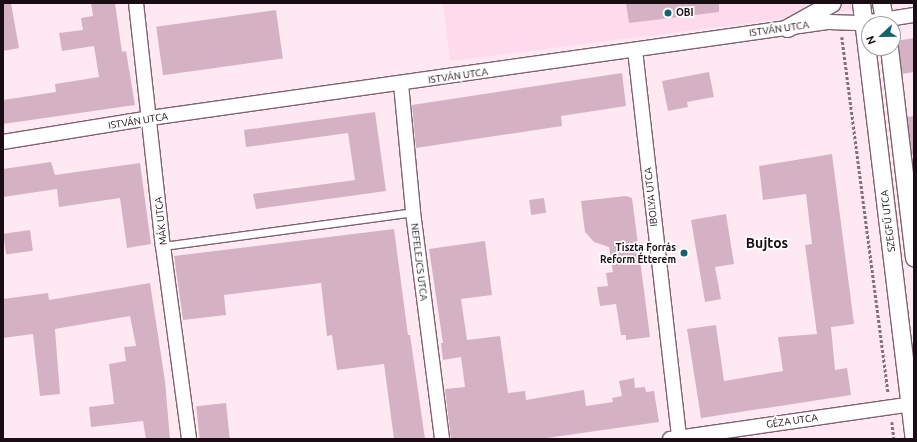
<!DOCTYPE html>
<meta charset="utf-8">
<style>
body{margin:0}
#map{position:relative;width:917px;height:442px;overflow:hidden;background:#fee9f3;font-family:Ubuntu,sans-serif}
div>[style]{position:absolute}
.built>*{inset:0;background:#fddbec}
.building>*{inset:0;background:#d4b2c3;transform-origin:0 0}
.path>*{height:2.5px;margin-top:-1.25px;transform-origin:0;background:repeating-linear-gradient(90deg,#827179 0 3px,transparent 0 5px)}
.roads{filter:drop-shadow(1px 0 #7f6271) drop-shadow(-1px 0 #7f6271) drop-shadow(0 1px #7f6271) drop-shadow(0 -1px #7f6271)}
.service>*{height:7px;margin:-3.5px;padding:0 3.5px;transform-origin:3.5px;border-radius:3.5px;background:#fff}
.minor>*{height:14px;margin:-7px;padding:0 7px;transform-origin:7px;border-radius:7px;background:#fff}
.tertiary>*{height:17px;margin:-8.5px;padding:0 8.5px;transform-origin:8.5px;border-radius:8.5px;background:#fff}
.dots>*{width:11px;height:11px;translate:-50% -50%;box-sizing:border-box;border:2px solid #fff;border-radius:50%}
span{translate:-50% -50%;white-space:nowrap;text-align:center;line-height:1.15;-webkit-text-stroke:3.5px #fff;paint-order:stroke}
.poi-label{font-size:10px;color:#190d13;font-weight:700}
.left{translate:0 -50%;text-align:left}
.right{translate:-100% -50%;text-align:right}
.street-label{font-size:10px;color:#190d13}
.district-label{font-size:14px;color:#190d13;font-weight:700}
.frame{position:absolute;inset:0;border:4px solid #190d13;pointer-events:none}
.north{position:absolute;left:861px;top:16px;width:40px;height:40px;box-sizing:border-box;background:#fff;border:1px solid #a39ea1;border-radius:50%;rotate:248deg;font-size:11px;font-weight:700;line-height:16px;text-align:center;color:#190d13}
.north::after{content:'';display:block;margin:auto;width:14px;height:18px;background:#15616d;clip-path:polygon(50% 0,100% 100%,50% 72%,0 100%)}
</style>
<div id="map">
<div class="built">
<i style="clip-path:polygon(443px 3px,908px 3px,450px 61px)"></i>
</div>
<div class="building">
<i style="clip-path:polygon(3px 3px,11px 3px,19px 48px,3px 51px)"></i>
<i style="clip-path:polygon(91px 3px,115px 3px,122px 52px,126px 51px,135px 105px,3px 124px,3px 100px,56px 92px,55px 84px,99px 77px,94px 46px,62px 51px,59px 33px,83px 30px,81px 18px,93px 16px)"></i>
<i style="clip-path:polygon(626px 3px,719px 3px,719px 12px,629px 23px)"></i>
<i style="left:276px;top:10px;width:49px;height:121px;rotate:82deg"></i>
<i style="clip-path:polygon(914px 38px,914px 72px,902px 74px,899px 47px,896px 41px)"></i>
<i style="clip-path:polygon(709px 72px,714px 97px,687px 102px,688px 107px,668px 111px,662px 81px)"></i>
<i style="clip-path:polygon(622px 73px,626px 106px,561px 116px,562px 126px,416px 148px,412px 105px)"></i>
<i style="clip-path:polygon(375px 112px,386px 191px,256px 209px,253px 194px,355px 180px,348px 133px,246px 147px,244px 130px)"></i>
<i style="clip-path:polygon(914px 116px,914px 154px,912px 155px,907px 117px)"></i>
<i style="clip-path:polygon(832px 154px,854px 324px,831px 327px,835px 370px,847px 368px,851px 395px,701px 418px,687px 329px,716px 325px,724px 381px,783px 371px,778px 337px,817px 334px,805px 245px,812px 244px,806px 194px,763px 200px,759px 166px)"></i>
<i style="clip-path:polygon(51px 162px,55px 175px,140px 163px,151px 244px,127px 248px,120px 198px,59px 207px,57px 189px,3px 197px,3px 169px)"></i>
<i style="clip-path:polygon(626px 196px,632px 198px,650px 337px,626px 340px,626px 335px,621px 335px,616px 304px,600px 306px,597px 287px,608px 286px,606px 273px,613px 272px,609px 247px,594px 242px,585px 232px,581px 201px)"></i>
<i style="left:544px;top:198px;width:15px;height:15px;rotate:82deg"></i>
<i style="clip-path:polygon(726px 214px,734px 264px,715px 267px,721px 299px,705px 302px,691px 220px)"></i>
<i style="clip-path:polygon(394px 229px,408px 335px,410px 335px,425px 439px,394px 439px,384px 364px,337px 370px,332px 335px,327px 336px,321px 283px,224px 295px,226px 315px,183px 320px,174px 256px)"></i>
<i style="left:30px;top:230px;width:21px;height:27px;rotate:82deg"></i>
<i style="clip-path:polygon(485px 241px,492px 295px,461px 299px,467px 340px,500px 336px,508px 393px,525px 391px,526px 400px,584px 390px,586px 406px,613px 402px,612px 398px,622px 396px,619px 381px,634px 378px,635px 388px,645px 387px,646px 392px,654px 391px,659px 422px,540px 439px,451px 439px,445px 389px,465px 387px,461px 357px,443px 360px,441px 343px,443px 343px,429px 249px)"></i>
<i style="clip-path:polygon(150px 283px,165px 381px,170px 439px,146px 439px,143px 421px,91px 427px,89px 407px,114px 404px,109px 364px,126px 361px,124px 347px,136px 346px,130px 316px,55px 329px,60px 394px,40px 396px,33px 334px,3px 338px,3px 299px,48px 293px,49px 300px)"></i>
<i style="left:226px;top:403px;width:36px;height:30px;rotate:84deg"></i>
</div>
<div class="path">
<i style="left:842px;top:37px;width:359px;rotate:82.6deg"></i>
<i style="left:892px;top:422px;width:17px;rotate:83deg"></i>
</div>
<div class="roads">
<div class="service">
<i style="left:163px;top:246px;width:252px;rotate:-7.7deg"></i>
</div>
<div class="minor">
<i style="left:136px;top:3px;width:244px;rotate:83.7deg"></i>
<i style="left:163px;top:246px;width:195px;rotate:82.3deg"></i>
<i style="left:635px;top:50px;width:391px;rotate:83.5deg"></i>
<i style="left:401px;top:84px;width:129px;rotate:84.6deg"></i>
<i style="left:413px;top:212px;width:229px;rotate:82.7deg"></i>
<i style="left:3px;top:142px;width:149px;rotate:-9.3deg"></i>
<i style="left:150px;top:118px;width:686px;rotate:-8.05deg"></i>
<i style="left:829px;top:22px;width:35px;rotate:2deg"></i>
<i style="left:864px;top:23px;width:51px;rotate:-9.1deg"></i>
<i style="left:670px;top:439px;width:246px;rotate:-8.2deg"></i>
</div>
<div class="tertiary">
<i style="left:861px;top:3px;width:439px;rotate:83.1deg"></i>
<i style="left:881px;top:3px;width:21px;rotate:79deg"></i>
<i style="left:787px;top:28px;width:51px;rotate:-29.1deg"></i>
<i style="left:889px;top:48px;width:211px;rotate:83.2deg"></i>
</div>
</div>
<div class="dots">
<i style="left:668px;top:13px;background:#15616d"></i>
<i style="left:684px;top:253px;background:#15616d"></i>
</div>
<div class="poi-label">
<span class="left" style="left:676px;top:13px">OBI</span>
<span class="right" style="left:676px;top:253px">Tiszta Forrás<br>Reform Étterem</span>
</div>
<div class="street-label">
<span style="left:779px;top:29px;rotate:-8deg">ISTVÁN UTCA</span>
<span style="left:458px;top:76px;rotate:-8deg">ISTVÁN UTCA</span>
<span style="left:138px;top:121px;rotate:-9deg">ISTVÁN UTCA</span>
<span style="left:651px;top:197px;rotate:-96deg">IBOLYA UTCA</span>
<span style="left:161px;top:221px;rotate:-96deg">MÁK UTCA</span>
<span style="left:888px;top:221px;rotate:-97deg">SZEGFŰ UTCA</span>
<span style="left:419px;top:262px;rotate:83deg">NEFELEJCS UTCA</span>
<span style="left:792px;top:421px;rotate:-8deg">GÉZA UTCA</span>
</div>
<div class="district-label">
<span style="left:767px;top:243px">Bujtos</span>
</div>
<div class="frame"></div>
<div class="north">N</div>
</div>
